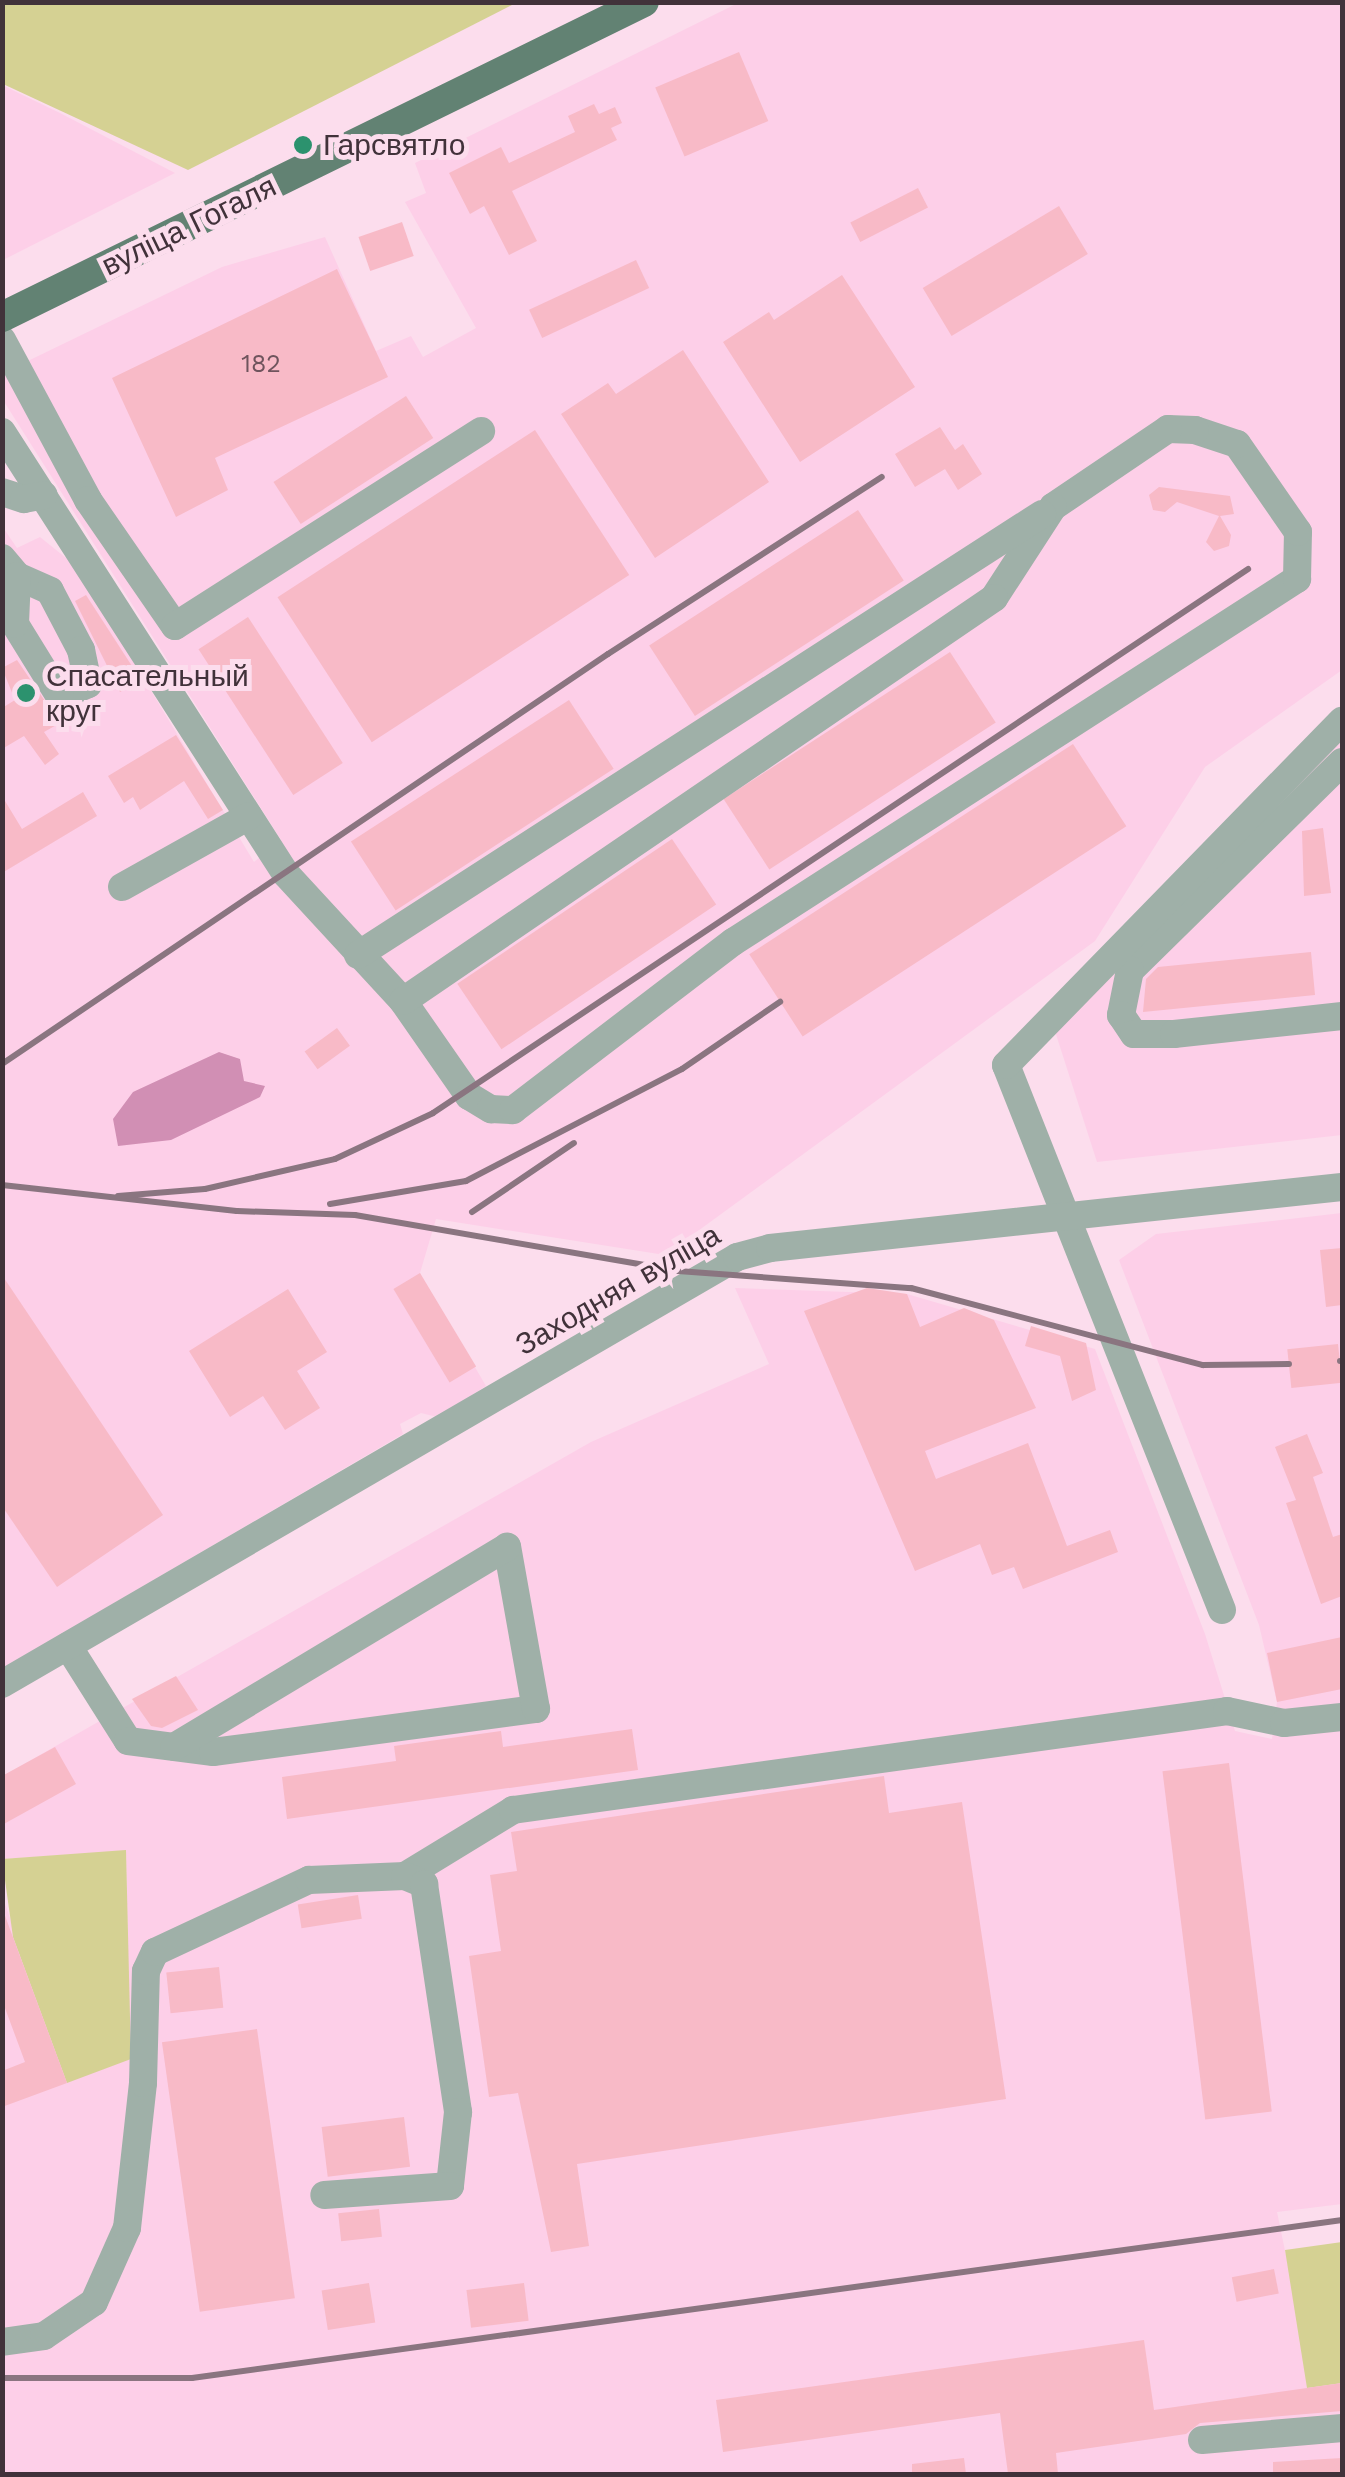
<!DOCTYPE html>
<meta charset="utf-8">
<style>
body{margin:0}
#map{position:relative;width:1345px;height:2477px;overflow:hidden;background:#fcdded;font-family:"Work Sans",sans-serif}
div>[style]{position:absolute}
.built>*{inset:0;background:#fdcfe8}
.green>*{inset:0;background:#d5d193}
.water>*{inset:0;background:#d18fb4}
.building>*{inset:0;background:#f8bac7;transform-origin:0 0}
.minor>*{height:28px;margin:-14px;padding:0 14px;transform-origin:14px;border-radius:14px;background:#9fb0a8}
.major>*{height:30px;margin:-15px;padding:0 15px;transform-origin:15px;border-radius:15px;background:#628273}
.rail>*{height:6px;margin:-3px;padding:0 3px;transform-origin:3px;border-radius:3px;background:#8a7580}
.dots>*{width:28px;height:28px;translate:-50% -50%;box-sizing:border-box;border:5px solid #fcdded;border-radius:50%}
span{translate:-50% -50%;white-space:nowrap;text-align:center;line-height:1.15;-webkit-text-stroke:10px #fcdded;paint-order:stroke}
.number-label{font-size:25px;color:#6f545d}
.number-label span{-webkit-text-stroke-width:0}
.poi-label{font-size:30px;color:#41323a}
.left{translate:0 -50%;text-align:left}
.street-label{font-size:30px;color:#41323a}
.frame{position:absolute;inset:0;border:5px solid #41323a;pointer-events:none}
</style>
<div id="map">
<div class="built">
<i style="clip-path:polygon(738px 3px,1342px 3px,1342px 670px,1205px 767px,1095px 941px,665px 1255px,436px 1219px,420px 1273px,486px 1386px,437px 1417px,421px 1413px,400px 1424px,403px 1434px,3px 1668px,2px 526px,17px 548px,40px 537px,76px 566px,254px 862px,281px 840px,3px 400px,3px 373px,222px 267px,325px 237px,376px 351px,411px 336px,423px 357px,476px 328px,405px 202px,426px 193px,415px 163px)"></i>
<i style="clip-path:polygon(2px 85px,60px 113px,175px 173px,3px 260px)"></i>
<i style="clip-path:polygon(1342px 741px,1342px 1135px,1097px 1162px,1053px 1025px)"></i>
<i style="clip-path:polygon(1342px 1213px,1342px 2204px,1277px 2212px,1295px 2299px,1342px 2382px,1342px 2474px,3px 2474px,2px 1895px,67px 2082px,130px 2059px,126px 1851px,3px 1859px,3px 1776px,591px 1442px,769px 1364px,735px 1288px,907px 1294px,1095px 1349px,1205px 1634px,1235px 1731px,1272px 1739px,1277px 1702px,1259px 1625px,1119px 1260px,1156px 1234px)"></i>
</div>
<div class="green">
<i style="clip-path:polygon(2px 3px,516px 3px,188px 170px,3px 84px)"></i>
<i style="clip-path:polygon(126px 1850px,131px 2059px,67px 2083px,13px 1937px,2px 1859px)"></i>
<i style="clip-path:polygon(1342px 2242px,1342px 2383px,1307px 2388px,1285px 2250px)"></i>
</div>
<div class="water">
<i style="clip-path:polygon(219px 1052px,240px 1059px,244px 1081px,265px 1086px,260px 1097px,171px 1140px,118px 1146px,113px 1119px,133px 1092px)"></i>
</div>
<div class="building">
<i style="left:739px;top:52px;width:75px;height:91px;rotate:67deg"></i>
<i style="clip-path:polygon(594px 104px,599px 114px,615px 107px,622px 123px,611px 128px,617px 140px,512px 191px,537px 241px,509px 255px,484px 206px,470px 214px,449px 173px,501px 147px,509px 163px,575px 132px,568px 116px)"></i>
<i style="left:918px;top:188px;width:22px;height:76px;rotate:63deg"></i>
<i style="left:1059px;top:206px;width:56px;height:159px;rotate:59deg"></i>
<i style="left:402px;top:222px;width:36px;height:46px;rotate:71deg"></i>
<i style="left:636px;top:260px;width:31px;height:118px;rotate:65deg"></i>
<i style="clip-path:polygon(337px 269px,388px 377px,215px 458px,228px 490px,176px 517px,112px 378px)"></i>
<i style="clip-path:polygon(842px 275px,915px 387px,800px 462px,723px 342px,769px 312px,774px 320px)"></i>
<i style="clip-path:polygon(683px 350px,769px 482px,655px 558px,561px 414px,608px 383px,616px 394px)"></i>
<i style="left:406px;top:396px;width:50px;height:158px;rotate:57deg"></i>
<i style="clip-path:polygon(940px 427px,955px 450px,963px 444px,982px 474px,958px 490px,945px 469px,915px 487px,895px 454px)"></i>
<i style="left:535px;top:430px;width:173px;height:307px;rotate:57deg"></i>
<i style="clip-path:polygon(1159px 487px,1230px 496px,1234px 514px,1220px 516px,1231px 535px,1229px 546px,1214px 551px,1206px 542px,1219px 516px,1177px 502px,1165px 512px,1153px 510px,1149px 495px)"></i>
<i style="left:858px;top:510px;width:84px;height:249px;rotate:57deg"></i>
<i style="clip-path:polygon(86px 595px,141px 680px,120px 692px,75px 601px)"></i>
<i style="left:248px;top:617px;width:174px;height:59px;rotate:57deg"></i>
<i style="left:950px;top:652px;width:84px;height:270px;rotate:57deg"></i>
<i style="clip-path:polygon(17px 660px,60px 723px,44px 732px,59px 754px,45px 765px,24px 736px,2px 749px,2px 708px,15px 700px,2px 668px)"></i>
<i style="left:569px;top:700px;width:82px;height:260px;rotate:57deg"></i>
<i style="clip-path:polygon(176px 735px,223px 810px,208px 819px,184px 781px,140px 810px,133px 797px,124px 803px,108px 776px)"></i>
<i style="left:1073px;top:744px;width:98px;height:386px;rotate:57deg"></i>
<i style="clip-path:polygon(83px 792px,97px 816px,2px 873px,2px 796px,22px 829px)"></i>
<i style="clip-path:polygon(1323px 828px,1331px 893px,1304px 896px,1302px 831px)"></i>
<i style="left:672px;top:839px;width:79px;height:259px;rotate:56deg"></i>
<i style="clip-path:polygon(1311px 952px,1315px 995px,1143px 1012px,1146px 979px,1158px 967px)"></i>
<i style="left:337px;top:1028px;width:22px;height:40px;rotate:54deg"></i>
<i style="clip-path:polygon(1342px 1248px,1342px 1305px,1326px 1307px,1320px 1250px)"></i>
<i style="left:420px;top:1273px;width:109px;height:31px;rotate:59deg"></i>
<i style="clip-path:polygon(2px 1275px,163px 1515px,57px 1587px,2px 1506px)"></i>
<i style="clip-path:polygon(867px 1288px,907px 1294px,920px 1327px,964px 1308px,994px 1320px,1036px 1408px,925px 1451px,936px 1479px,1028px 1443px,1067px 1546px,1110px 1530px,1118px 1552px,1023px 1589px,1014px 1567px,992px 1575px,980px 1544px,915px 1571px,804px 1311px)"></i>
<i style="clip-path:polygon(288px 1289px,327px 1352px,297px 1371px,320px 1408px,285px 1430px,263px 1396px,230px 1417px,189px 1351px)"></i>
<i style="clip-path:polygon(1031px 1326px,1086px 1343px,1096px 1390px,1072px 1401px,1060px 1356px,1025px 1346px)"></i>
<i style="left:1338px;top:1344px;width:39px;height:51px;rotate:84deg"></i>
<i style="clip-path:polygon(1307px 1434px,1323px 1473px,1313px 1477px,1333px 1537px,1342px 1534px,1342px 1596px,1321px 1604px,1286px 1503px,1296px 1500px,1275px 1447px)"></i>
<i style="clip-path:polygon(1342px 1637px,1342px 1689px,1277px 1702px,1267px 1653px)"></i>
<i style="clip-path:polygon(176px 1676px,198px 1710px,162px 1728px,151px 1726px,132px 1699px)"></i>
<i style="clip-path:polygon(632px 1729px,638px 1770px,287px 1819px,282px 1777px,396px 1761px,394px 1746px,501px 1731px,503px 1747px)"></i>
<i style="clip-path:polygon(55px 1747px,76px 1784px,2px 1825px,2px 1776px)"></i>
<i style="left:1229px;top:1763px;width:351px;height:67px;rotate:83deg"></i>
<i style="clip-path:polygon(884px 1776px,889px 1813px,962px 1802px,1006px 2099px,577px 2164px,589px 2246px,551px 2252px,518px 2093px,489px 2097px,469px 1956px,501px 1951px,490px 1875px,517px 1871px,511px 1832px)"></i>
<i style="left:358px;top:1895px;width:24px;height:61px;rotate:81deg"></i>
<i style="clip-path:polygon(4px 1913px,67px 2083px,2px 2107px,2px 2071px,25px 2062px,2px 2000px)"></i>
<i style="left:219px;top:1967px;width:41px;height:53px;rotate:84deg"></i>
<i style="left:257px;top:2029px;width:272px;height:96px;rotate:82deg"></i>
<i style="left:404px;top:2117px;width:50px;height:83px;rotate:83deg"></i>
<i style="left:379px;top:2209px;width:28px;height:41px;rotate:84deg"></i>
<i style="left:1274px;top:2269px;width:25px;height:43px;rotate:79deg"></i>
<i style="left:369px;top:2283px;width:40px;height:48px;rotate:81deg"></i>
<i style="left:524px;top:2283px;width:38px;height:58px;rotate:83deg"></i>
<i style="clip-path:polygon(1144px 2340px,1154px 2410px,1342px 2383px,1342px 2411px,1200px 2423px,1186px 2434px,1056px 2453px,1058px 2474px,1008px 2474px,1000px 2413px,723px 2452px,716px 2400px)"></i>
<i style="clip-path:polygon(964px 2458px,966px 2474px,912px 2474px,912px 2464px)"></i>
<i style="clip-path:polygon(1342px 2458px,1342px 2474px,1273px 2474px,1273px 2462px)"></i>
</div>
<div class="minor">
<i style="left:2px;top:340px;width:182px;rotate:61.7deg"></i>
<i style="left:88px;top:500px;width:153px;rotate:55.4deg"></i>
<i style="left:175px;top:626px;width:363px;rotate:-32.5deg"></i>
<i style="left:2px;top:432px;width:525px;rotate:57.28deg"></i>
<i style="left:286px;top:874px;width:173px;rotate:47.3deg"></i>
<i style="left:403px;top:1001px;width:116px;rotate:55.2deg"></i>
<i style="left:469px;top:1096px;width:26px;rotate:31deg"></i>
<i style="left:491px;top:1109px;width:22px;rotate:3deg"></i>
<i style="left:513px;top:1110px;width:277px;rotate:-37.4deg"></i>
<i style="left:733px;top:942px;width:671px;rotate:-32.77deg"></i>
<i style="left:1297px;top:579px;width:47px;rotate:-88.8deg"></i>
<i style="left:1298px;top:532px;width:107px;rotate:-124.7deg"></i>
<i style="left:1237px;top:444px;width:44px;rotate:-161.6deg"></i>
<i style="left:1195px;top:430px;width:27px;rotate:-178deg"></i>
<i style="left:1168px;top:429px;width:139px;rotate:145.9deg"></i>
<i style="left:1053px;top:507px;width:108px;rotate:123deg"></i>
<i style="left:994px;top:598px;width:715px;rotate:145.71deg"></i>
<i style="left:2px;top:492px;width:23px;rotate:18deg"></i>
<i style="left:24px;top:499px;width:20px;rotate:-11deg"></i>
<i style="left:2px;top:558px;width:23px;rotate:50deg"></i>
<i style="left:17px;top:576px;width:36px;rotate:24deg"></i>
<i style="left:50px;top:591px;width:67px;rotate:62.3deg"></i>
<i style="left:81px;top:650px;width:35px;rotate:78deg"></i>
<i style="left:88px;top:684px;width:31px;rotate:155deg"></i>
<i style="left:60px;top:697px;width:86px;rotate:-121.7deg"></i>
<i style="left:15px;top:624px;width:48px;rotate:-87.6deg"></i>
<i style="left:1342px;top:762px;width:297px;rotate:135.5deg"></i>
<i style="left:1130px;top:970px;width:46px;rotate:101.3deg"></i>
<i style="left:1121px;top:1015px;width:23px;rotate:56deg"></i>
<i style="left:1134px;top:1034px;width:40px"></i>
<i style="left:1174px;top:1034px;width:169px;rotate:-6.1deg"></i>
<i style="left:122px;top:887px;width:145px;rotate:-29.2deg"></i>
<i style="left:358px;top:955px;width:814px;rotate:-32.81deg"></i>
<i style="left:1222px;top:1610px;width:586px;rotate:-111.62deg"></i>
<i style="left:1006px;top:1065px;width:481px;rotate:-45.7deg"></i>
<i style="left:68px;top:1646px;width:112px;rotate:57.7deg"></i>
<i style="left:128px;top:1741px;width:86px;rotate:7.4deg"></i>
<i style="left:213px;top:1752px;width:326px;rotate:-7.6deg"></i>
<i style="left:536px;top:1709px;width:165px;rotate:-100.1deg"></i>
<i style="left:507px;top:1547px;width:388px;rotate:149deg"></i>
<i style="left:2px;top:1684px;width:850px;rotate:-30.15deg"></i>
<i style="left:737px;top:1257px;width:34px;rotate:-15deg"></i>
<i style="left:770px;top:1248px;width:575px;rotate:-6.09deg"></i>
<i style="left:405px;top:1876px;width:127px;rotate:-31.4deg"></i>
<i style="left:513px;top:1810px;width:721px;rotate:-7.89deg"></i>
<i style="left:1227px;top:1711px;width:58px;rotate:11.9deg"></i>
<i style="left:1284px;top:1723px;width:58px;rotate:-5.9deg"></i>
<i style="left:2px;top:2342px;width:42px;rotate:-8.1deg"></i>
<i style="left:44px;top:2336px;width:60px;rotate:-34.2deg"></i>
<i style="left:94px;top:2302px;width:81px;rotate:-66deg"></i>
<i style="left:127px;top:2228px;width:146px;rotate:-83.7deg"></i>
<i style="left:143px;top:2083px;width:112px;rotate:-88.5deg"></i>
<i style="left:146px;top:1971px;width:21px;rotate:-65deg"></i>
<i style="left:155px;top:1952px;width:170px;rotate:-25.1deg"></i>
<i style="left:309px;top:1880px;width:96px;rotate:-2.4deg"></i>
<i style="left:405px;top:1876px;width:21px;rotate:23deg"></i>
<i style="left:424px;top:1884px;width:231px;rotate:81.5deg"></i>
<i style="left:458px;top:2112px;width:74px;rotate:96.2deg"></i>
<i style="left:450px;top:2186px;width:126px;rotate:175.9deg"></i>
<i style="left:1202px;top:2440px;width:141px;rotate:-4.9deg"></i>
</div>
<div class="major">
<i style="left:2px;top:317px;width:715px;rotate:-26.14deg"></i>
</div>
<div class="rail">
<i style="left:2px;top:1064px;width:732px;rotate:-34.08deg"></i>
<i style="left:608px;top:654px;width:326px;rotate:-32.9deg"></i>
<i style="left:2px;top:1185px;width:236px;rotate:6.3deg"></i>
<i style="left:237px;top:1211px;width:118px;rotate:1.9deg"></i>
<i style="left:355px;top:1215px;width:328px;rotate:9.8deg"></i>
<i style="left:678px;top:1271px;width:234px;rotate:4.2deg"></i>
<i style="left:911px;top:1288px;width:302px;rotate:14.8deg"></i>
<i style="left:1203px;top:1365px;width:86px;rotate:-0.7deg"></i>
<i style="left:118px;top:1196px;width:87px;rotate:-4.6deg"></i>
<i style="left:205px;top:1189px;width:133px;rotate:-13deg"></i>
<i style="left:335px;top:1159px;width:108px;rotate:-25.1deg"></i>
<i style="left:433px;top:1113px;width:980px;rotate:-33.72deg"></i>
<i style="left:330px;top:1204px;width:138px;rotate:-9.6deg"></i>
<i style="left:466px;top:1181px;width:243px;rotate:-27.4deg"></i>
<i style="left:682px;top:1069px;width:119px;rotate:-34.4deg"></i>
<i style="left:472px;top:1212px;width:123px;rotate:-34.1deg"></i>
<i style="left:1340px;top:1361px;width:2px"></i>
<i style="left:2px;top:2378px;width:190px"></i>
<i style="left:192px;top:2378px;width:1161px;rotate:-7.82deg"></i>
</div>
<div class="dots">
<i style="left:303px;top:145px;background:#2c926e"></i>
<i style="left:26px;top:693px;background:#2c926e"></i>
</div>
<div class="number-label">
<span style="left:261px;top:364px">182</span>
</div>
<div class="poi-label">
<span class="left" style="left:323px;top:145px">Гарсвятло</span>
<span class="left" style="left:46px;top:693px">Спасательный<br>круг</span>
</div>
<div class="street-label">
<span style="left:189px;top:226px;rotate:-26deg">вуліца Гогаля</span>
<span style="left:618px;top:1290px;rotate:-30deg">Заходняя вуліца</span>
</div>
<div class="frame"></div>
</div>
